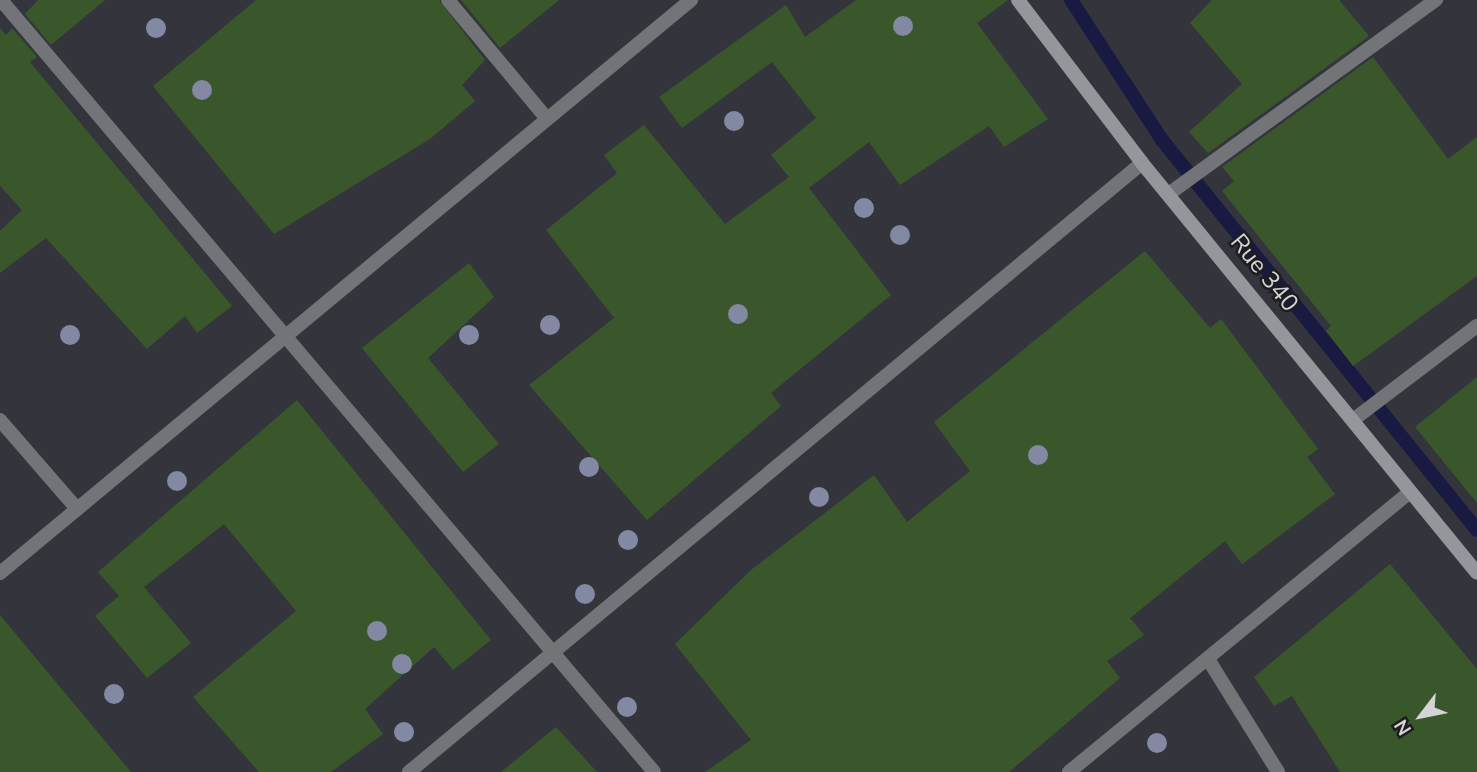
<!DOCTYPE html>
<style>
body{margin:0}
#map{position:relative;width:1477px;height:772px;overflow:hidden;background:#34353c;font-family:"Nunito Sans",sans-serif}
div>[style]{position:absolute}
.stream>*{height:14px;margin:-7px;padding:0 7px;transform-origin:7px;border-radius:7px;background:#181a42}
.building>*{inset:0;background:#3a572c}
.street>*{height:14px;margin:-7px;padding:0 7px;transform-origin:7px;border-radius:7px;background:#737477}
.secondary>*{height:14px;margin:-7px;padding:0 7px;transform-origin:7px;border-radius:7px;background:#95969b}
.trees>*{width:20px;height:20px;margin:-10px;border-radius:50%;background:#8388a3}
span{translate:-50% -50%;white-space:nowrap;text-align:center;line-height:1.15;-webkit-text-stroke:5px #1d1d20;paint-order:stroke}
.street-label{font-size:24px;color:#d3d4d8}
.north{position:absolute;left:1386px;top:681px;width:70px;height:70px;-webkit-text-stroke:5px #1d1d20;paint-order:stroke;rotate:238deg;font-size:19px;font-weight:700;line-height:28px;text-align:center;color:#d3d4d8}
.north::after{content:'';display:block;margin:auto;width:24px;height:32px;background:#d3d4d8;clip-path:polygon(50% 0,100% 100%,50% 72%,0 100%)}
</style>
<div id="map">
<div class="stream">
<i style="left:1071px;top:0;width:167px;rotate:57deg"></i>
<i style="left:1162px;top:140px;width:501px;rotate:51.07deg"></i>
</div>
<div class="building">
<i style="clip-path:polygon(38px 0,105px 0,51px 45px,25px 14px)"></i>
<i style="clip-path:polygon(256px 0,439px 0,485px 60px,462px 85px,475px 101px,430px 139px,274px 234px,153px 86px)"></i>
<i style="clip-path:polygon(461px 0,559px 0,500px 48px)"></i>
<i style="clip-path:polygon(856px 0,1008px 0,977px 23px,1048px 119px,1004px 147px,989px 126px,900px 185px,869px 142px,809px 188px,891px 295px,771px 393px,781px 406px,647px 520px,529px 385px,614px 318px,546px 230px,617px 173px,604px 155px,644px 125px,725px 224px,789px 177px,771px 155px,816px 118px,772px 62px,682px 128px,659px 97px,786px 5px,805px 37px)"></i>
<i style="clip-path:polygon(1212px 0,1339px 0,1369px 36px,1208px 153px,1189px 132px,1242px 84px,1190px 23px)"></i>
<i style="clip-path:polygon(0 28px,6px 35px,12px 28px,37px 57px,30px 62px,232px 306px,197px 333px,185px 316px,147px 349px,46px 238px,0 273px,0 231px,22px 210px,0 186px)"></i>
<i style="clip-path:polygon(1373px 57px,1448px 159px,1477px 137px,1477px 276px,1353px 366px,1326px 331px,1331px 326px,1222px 191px,1234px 181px,1222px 167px)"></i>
<i style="clip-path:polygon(1145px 251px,1210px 328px,1221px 319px,1318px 449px,1307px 457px,1335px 494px,1242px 564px,1225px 541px,1130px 618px,1144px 635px,1107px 661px,1120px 678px,1009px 772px,705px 772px,751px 740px,675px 644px,751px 570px,874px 475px,907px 522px,970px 471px,934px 422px)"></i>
<i style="clip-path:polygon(469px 263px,494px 297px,428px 358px,499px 444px,463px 472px,362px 348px)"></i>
<i style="clip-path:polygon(1477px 377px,1477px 503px,1415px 427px)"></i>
<i style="clip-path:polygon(297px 400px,491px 640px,453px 670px,434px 647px,365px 709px,383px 734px,331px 772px,259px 772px,193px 697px,296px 611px,224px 524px,144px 587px,191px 643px,147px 678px,95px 616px,119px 596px,98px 572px)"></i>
<i style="clip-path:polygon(1390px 564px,1477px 669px,1477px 772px,1340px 772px,1292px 696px,1274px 706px,1254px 677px)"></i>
<i style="clip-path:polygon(0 615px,131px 772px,0 772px)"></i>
<i style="clip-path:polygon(556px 727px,597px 772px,501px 772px)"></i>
</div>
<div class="street">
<i style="left:1px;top:0;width:1011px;rotate:49.77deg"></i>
<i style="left:448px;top:0;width:155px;rotate:50.2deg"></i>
<i style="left:1170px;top:193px;width:329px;rotate:-36deg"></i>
<i style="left:0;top:420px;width:118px;rotate:49.1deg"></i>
<i style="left:1353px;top:420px;width:156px;rotate:-37.2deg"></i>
<i style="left:0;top:573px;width:898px;rotate:-39.67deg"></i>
<i style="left:1208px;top:659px;width:133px;rotate:58.2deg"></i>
<i style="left:409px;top:772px;width:953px;rotate:-39.72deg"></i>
<i style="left:1069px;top:772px;width:441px;rotate:-39.4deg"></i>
</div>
<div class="secondary">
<i style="left:1018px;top:0;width:205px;rotate:52.7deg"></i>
<i style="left:1142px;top:163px;width:529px;rotate:50.75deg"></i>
</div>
<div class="trees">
<i style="left:903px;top:26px"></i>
<i style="left:156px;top:28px"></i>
<i style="left:202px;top:90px"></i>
<i style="left:734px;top:121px"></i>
<i style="left:864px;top:208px"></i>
<i style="left:900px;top:235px"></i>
<i style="left:738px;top:314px"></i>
<i style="left:550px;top:325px"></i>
<i style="left:70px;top:335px"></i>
<i style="left:469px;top:335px"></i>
<i style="left:1038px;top:455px"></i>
<i style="left:589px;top:467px"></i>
<i style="left:177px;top:481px"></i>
<i style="left:819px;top:497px"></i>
<i style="left:628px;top:540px"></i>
<i style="left:585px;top:594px"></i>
<i style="left:377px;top:631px"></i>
<i style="left:402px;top:664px"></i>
<i style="left:114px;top:694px"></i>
<i style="left:627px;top:707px"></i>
<i style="left:404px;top:732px"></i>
<i style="left:1157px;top:743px"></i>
</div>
<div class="street-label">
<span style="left:1264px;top:273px;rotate:51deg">Rue 340</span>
</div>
<div class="north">N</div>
</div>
